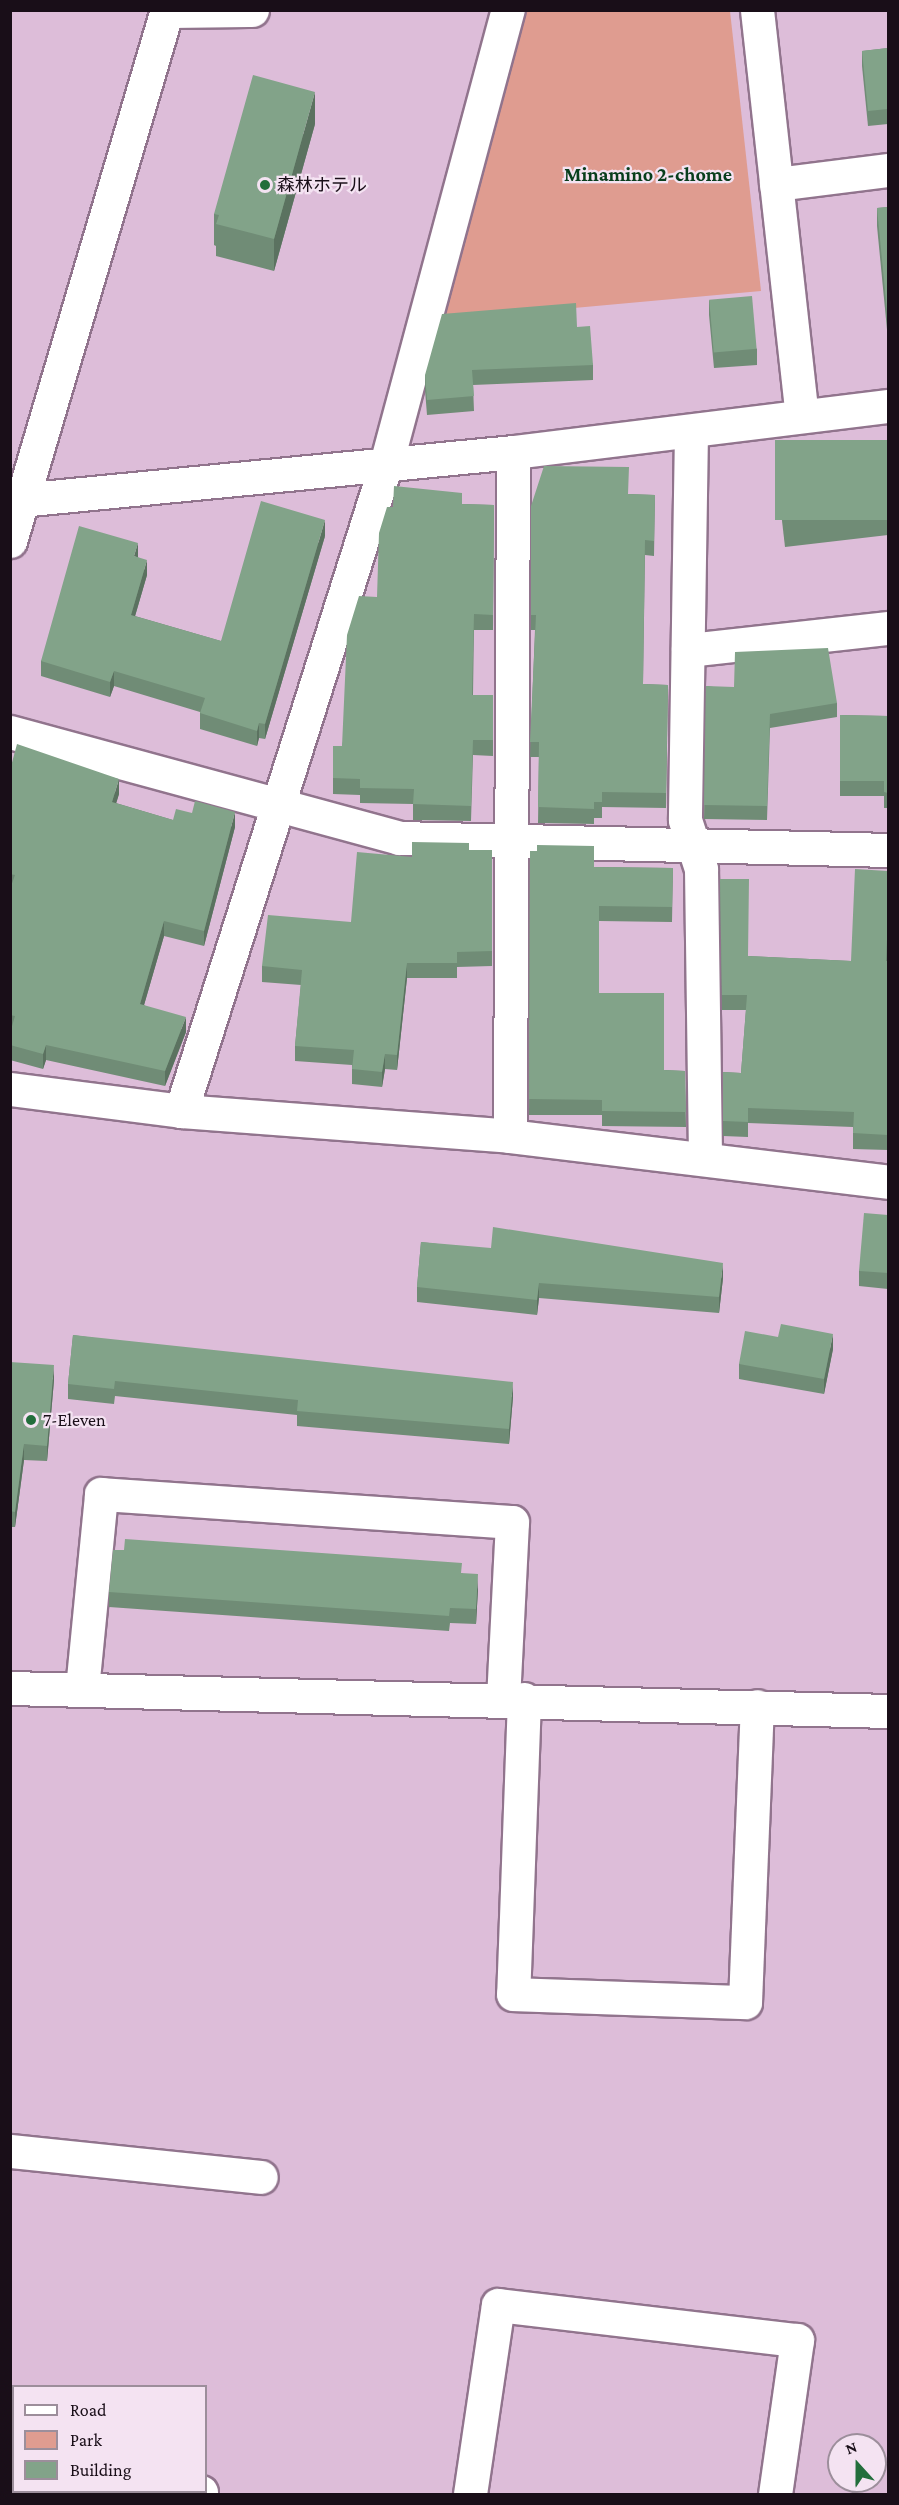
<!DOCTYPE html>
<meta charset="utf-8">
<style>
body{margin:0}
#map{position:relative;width:899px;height:2505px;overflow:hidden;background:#ddbdd9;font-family:"Crimson Pro","Noto Sans JP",serif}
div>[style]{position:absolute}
.green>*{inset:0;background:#df9c90}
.roads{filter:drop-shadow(2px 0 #91748d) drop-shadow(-2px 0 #91748d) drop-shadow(0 2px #91748d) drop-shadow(0 -2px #91748d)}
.minor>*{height:33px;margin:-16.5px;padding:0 16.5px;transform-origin:16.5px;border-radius:16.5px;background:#fff}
.wall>*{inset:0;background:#708c76}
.shaded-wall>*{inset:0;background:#5b7260}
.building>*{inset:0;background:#82a389;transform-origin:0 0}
.dots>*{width:16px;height:16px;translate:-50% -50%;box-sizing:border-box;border:3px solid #f4e3f2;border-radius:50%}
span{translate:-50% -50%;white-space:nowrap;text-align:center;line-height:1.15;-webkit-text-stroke:4.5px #f4e3f2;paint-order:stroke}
.poi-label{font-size:18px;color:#190e18}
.left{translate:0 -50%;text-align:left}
.neighbourhood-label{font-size:20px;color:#083e1c;font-weight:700}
.frame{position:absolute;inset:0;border:12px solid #190e18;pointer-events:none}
.legend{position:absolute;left:12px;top:2385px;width:195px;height:108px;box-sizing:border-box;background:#f4e3f2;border:2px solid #9c8e9b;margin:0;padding:8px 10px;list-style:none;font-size:18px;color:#190e18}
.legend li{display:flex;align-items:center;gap:12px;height:30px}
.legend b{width:30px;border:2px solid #9c8e9b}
.north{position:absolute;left:827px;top:2433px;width:60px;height:60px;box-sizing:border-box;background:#f4e3f2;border:2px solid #9c8e9b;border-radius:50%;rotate:339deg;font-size:16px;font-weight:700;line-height:24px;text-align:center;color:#190e18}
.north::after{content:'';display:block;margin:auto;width:21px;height:27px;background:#236e3c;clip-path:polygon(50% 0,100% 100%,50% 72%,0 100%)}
</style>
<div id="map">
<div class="green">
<i style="clip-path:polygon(522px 10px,730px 11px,761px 291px,431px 321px)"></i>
</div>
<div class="roads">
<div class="minor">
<i style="left:757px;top:10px;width:407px;rotate:83.7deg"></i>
<i style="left:167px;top:11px;width:85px;rotate:-0.7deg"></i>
<i style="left:776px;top:184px;width:113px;rotate:-7.1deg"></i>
<i style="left:691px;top:431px;width:389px;rotate:90.9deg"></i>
<i style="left:685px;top:820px;width:52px;rotate:71.9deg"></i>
<i style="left:701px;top:869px;width:289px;rotate:89.2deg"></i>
<i style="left:10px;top:501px;width:505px;rotate:-5.56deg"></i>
<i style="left:513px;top:452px;width:378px;rotate:-7deg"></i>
<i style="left:10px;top:541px;width:554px;rotate:-73.53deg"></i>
<i style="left:688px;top:650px;width:201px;rotate:-6.3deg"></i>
<i style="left:10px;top:732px;width:403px;rotate:15.2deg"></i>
<i style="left:399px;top:838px;width:489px;rotate:1.4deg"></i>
<i style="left:10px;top:1089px;width:172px;rotate:7.3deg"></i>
<i style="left:181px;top:1111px;width:330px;rotate:4.3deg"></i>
<i style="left:510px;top:1136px;width:381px;rotate:6.9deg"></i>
<i style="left:181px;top:1111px;width:679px;rotate:-72.42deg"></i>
<i style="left:386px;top:464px;width:470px;rotate:-75deg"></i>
<i style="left:510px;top:1136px;width:684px;rotate:-89.75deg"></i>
<i style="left:10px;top:1688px;width:878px;rotate:1.5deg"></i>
<i style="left:82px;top:1689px;width:196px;rotate:-84.4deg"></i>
<i style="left:101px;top:1494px;width:412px;rotate:3.9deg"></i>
<i style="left:512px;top:1522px;width:177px;rotate:92.9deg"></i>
<i style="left:524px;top:1699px;width:295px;rotate:92.1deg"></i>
<i style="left:513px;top:1994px;width:232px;rotate:2deg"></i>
<i style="left:745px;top:2002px;width:296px;rotate:-87.7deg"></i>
<i style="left:10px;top:2151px;width:252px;rotate:5.9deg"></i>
<i style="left:10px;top:2442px;width:4px;rotate:14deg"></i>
<i style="left:201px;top:2494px;width:2px;rotate:-90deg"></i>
<i style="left:470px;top:2494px;width:191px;rotate:-81.6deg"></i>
<i style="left:498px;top:2305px;width:301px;rotate:6.7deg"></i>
<i style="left:797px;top:2340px;width:156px;rotate:98.1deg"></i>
</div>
</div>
<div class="wall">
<i style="clip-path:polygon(888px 48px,888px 124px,868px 126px,862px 66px,862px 51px)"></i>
<i style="clip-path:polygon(315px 124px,274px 271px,216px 256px,216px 246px,214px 245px,214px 214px)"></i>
<i style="clip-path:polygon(888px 207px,888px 340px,877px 226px,877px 208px)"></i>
<i style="clip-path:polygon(709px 300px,757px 349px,757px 365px,714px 368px,709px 315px)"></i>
<i style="clip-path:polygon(577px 327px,593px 365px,593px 380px,473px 385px,474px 411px,427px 415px,425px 390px,425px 375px)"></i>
<i style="clip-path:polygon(888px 440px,888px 535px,785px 547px,776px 468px,776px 453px)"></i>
<i style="clip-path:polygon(628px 494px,655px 495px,654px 556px,645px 555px,643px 684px,668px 685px,666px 808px,602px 807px,602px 818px,594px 818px,594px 824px,538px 823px,539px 757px,530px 757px,535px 630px,531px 630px,531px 506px)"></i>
<i style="clip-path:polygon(462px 504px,494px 505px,493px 630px,474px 630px,473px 695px,493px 695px,493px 756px,473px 755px,471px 821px,413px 820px,413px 804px,360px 803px,360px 795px,333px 794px,333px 746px,342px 746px,377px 597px)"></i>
<i style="clip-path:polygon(325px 536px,265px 739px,259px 738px,257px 746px,200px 729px,200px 712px,114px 686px,110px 697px,41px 676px,41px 661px,138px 557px,147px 575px,135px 616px,221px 641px)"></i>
<i style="clip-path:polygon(706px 686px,837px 703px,837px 717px,770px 728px,767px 820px,704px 819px)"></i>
<i style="clip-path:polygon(840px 715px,888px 716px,888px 808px,884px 808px,884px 796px,840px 796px)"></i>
<i style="clip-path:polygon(10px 770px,119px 794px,116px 803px,173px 820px,235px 827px,204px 946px,164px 936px,144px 1005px,186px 1032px,165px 1086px,46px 1060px,43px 1069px,10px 1060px,11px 1030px,10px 1030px)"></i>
<i style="clip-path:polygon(469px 850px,492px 850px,492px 966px,457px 967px,457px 978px,407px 978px,397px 1070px,385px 1069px,382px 1087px,352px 1084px,352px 1065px,295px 1061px,295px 1046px,301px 985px,262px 982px,262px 966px,351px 922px,412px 857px)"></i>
<i style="clip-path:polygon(530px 851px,537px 851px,594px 867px,673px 868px,672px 922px,599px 921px,599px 993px,664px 1070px,685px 1071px,686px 1127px,602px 1126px,602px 1115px,529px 1115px)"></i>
<i style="clip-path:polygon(720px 879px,748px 956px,851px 961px,888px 932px,887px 961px,888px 961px,888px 1150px,853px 1149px,853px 1127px,748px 1123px,748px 1137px,723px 1136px,723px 1072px,741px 1073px,746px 1010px,722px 1010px)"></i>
<i style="clip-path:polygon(888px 1215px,888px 1289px,859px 1286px,859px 1271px)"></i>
<i style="clip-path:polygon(421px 1242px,723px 1278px,719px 1313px,539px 1298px,537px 1315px,417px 1302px,417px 1287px)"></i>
<i style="clip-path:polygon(73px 1335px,513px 1397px,509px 1444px,297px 1426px,297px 1415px,115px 1396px,114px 1404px,68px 1399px,68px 1384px)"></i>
<i style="clip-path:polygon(833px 1349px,824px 1394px,739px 1379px,739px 1364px)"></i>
<i style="clip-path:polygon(10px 1362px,54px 1380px,47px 1461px,24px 1460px,15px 1527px,10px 1527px)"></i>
<i style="clip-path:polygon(462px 1573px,478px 1589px,476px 1624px,450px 1623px,449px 1631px,109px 1607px,109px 1592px)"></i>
</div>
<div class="shaded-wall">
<i style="clip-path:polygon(315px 92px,315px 124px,274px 271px,274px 239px)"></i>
<i style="clip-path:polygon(325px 520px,325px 536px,265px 739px,265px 724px)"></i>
<i style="clip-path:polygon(138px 543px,138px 558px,134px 556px)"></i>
<i style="clip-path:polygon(147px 560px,147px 575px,131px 630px,131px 615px)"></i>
<i style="clip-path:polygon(114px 671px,114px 686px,110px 697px,110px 682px)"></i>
<i style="clip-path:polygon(259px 723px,259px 738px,257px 746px,257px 731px)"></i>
<i style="clip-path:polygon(119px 779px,119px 794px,112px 817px,112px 802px)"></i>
<i style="clip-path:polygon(235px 812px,235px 827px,204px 946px,204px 931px)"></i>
<i style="clip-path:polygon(164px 921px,164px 936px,140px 1019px,140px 1004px)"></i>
<i style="clip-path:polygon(407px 963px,407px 978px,397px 1070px,397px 1055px)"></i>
<i style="clip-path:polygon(186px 1017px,186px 1032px,165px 1086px,165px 1071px)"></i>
<i style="clip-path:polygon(46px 1045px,46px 1060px,43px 1069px,43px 1054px)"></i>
<i style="clip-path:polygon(385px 1054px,385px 1069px,382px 1087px,382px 1072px)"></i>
<i style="clip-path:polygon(723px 1263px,723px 1278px,719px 1313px,719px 1297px)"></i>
<i style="clip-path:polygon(539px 1283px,539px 1298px,537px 1315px,537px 1300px)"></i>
<i style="clip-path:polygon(833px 1334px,833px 1349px,824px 1394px,824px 1379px)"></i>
<i style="clip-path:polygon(54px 1365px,54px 1380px,47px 1461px,47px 1446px)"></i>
<i style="clip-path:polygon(513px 1382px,513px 1397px,509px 1444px,509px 1429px)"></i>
<i style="clip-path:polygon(24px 1444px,24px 1460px,15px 1527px,15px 1512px)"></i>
<i style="clip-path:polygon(478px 1574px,478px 1589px,476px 1624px,476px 1609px)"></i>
</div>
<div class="building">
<i style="clip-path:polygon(888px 48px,888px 109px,868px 111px,862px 51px)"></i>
<i style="clip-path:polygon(253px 75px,315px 92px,274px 239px,216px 224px,219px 215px,214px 214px)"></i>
<i style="clip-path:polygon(888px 207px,888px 322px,877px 208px)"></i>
<i style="left:752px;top:296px;width:53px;height:43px;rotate:85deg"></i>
<i style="clip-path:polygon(576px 303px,577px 327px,590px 326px,593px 365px,472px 370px,474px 396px,427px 400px,425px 375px,442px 314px)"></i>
<i style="left:888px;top:440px;width:80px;height:113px;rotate:90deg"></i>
<i style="clip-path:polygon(544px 466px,629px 467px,628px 494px,655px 495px,654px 541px,645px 540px,643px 684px,668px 685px,666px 793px,602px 792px,602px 802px,594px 802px,594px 809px,538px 807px,539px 742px,530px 742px,536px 615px,531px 615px,531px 506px)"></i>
<i style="clip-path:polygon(394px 486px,462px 493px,462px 504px,494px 505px,493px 615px,474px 614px,472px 695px,493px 695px,493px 740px,473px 740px,471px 806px,413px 804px,414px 789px,360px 788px,360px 779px,333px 778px,333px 746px,342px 746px,347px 635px,359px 596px,377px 597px,379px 533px,387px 507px,393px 507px)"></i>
<i style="clip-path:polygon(261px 501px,325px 520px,265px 724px,259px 723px,257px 731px,200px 713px,205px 698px,114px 671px,110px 682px,41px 661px,79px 526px,138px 543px,134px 556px,147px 560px,131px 615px,221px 641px)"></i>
<i style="clip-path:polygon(828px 648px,837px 703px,770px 714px,767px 806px,704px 805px,706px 686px,734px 687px,735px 652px)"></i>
<i style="clip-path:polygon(840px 715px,888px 716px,888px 793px,884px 792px,884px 781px,840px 781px)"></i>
<i style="clip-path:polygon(17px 744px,119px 779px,112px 802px,173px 820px,176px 809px,192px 813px,195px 801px,235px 812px,204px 931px,164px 921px,140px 1004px,186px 1017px,165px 1071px,46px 1045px,43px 1054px,10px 1045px,10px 1033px,15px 1016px,10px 1015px,10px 889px,15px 875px,10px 874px,10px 770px)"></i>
<i style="clip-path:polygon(412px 842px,469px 843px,469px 850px,492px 850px,492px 951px,457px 952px,457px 963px,407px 963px,397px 1055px,385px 1054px,382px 1072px,352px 1069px,354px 1050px,295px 1046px,302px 970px,262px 966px,268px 915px,351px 922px,357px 852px,412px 857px)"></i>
<i style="clip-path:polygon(537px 845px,594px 846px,594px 867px,673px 868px,672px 907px,599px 906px,599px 993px,664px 993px,664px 1070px,685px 1071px,686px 1112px,602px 1111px,602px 1100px,529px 1099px,530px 851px,537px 851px)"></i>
<i style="clip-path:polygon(855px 869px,888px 871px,888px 917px,886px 961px,888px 961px,888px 1135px,853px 1133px,854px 1112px,748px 1108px,748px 1122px,723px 1121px,723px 1072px,741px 1073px,747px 995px,722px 995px,720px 879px,749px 879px,748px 956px,851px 961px)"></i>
<i style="clip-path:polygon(864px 1213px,888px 1215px,888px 1273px,859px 1271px)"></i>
<i style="clip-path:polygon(493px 1227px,723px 1263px,719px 1297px,539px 1283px,537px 1300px,417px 1287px,421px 1242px,491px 1248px)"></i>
<i style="clip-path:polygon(781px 1324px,833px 1334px,824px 1379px,739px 1364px,745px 1331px,778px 1337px)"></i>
<i style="clip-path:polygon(73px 1335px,513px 1382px,509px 1429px,297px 1411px,298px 1400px,115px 1381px,114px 1389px,68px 1384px)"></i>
<i style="clip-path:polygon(10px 1362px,54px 1365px,47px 1446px,24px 1444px,15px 1512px,10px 1511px)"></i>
<i style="clip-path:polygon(125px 1539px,462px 1563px,461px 1573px,478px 1574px,476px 1609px,450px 1608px,449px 1616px,109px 1592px,113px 1550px,124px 1550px)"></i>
</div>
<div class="dots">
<i style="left:265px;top:185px;background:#236e3c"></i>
<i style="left:31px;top:1420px;background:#236e3c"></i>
</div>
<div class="poi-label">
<span class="left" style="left:277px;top:185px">森林ホテル</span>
<span class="left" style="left:43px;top:1420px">7-Eleven</span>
</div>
<div class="neighbourhood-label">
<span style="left:648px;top:174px">Minamino 2-chome</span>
</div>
<div class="frame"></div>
<ul class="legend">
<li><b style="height:8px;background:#fff"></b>Road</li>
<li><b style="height:16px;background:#df9c90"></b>Park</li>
<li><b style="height:16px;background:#82a389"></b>Building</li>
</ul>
<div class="north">N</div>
</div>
